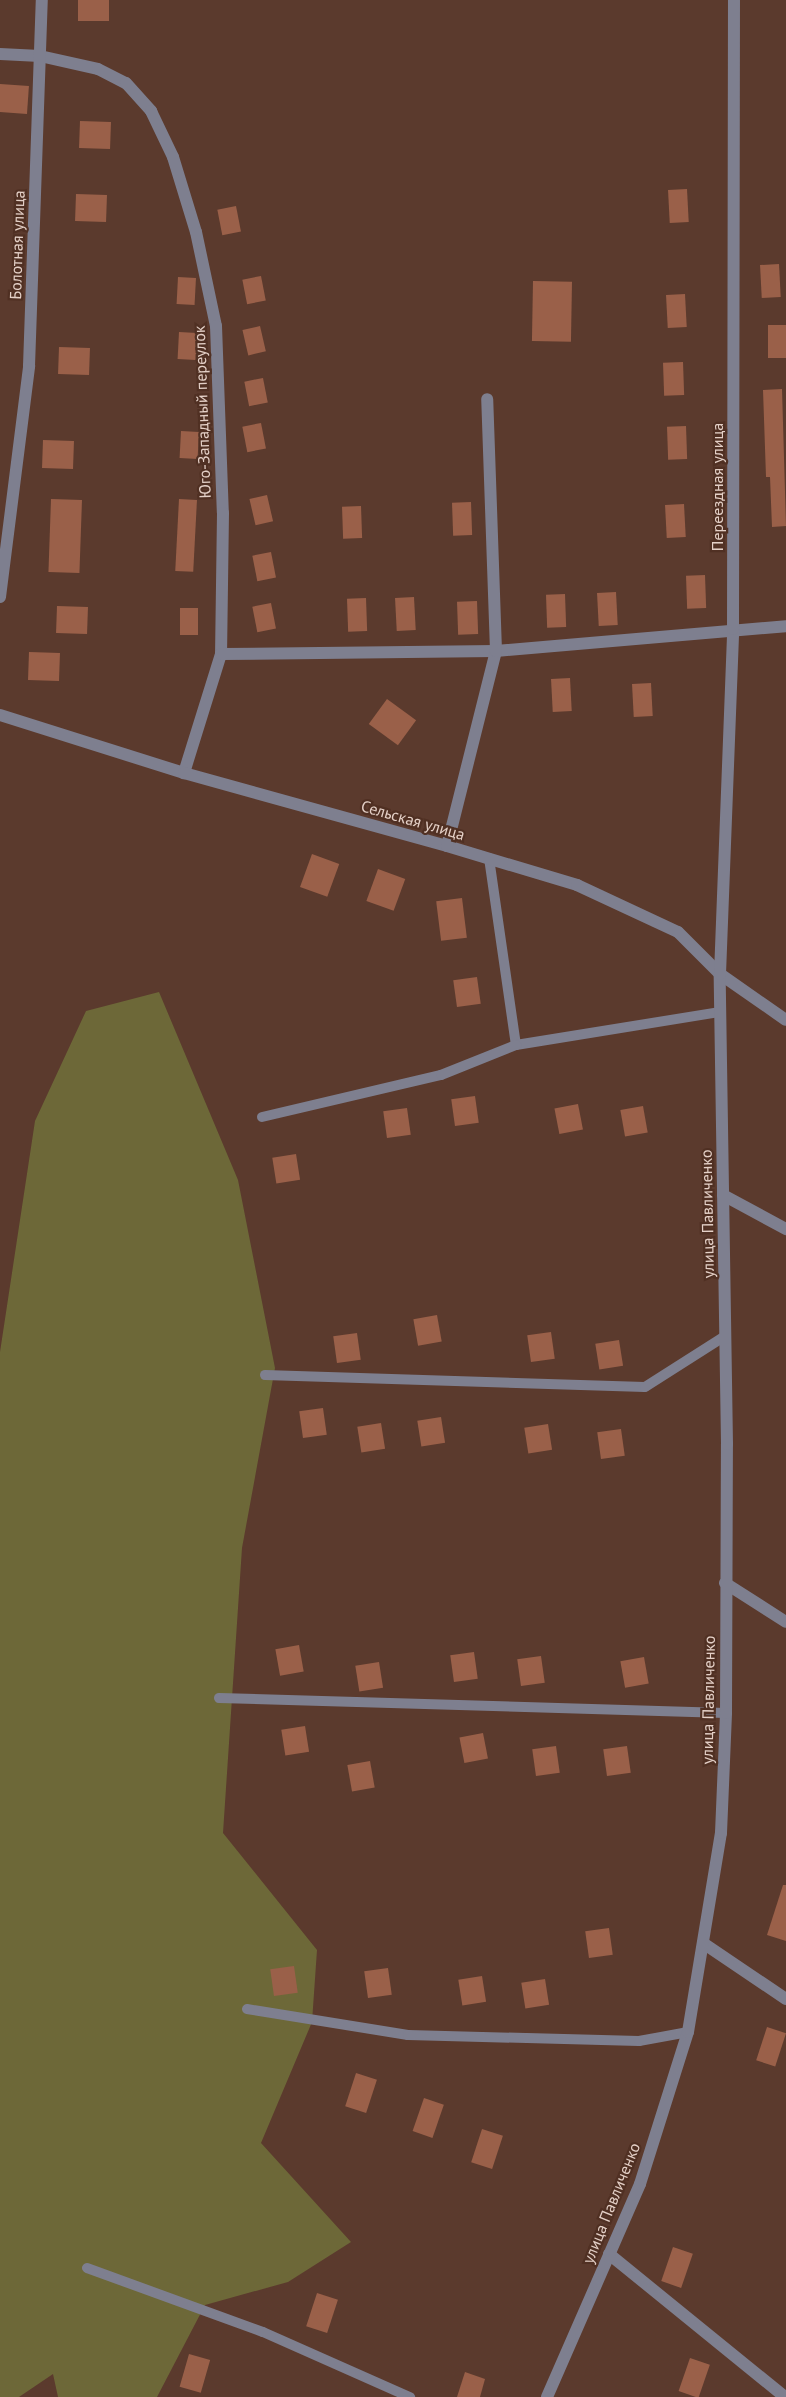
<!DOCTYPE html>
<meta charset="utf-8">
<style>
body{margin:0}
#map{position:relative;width:786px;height:2397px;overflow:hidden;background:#5b3a2d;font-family:"PT Sans",sans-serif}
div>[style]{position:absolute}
.green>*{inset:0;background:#6d6838}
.building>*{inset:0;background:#9a6049;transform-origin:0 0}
.lane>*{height:10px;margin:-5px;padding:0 5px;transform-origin:5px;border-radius:5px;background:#7e7f8f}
.street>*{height:12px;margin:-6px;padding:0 6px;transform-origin:6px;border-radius:6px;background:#7e7f8f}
span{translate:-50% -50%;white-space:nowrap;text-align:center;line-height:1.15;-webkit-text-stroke:4.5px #503023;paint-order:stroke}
.street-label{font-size:16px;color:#e4d0c7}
</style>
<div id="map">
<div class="green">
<i style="clip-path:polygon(159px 992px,238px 1180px,275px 1368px,242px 1548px,223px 1833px,317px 1950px,312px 2022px,261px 2143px,351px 2242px,288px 2282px,205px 2305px,157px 2397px,58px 2397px,53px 2374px,19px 2397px,0 2397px,0 1352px,35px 1121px,86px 1011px)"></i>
</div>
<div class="building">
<i style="left:78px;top:0;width:31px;height:21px"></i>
<i style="left:0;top:84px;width:29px;height:28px;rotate:4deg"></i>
<i style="left:80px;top:121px;width:31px;height:27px;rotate:2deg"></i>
<i style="left:687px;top:189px;width:33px;height:19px;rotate:87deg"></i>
<i style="left:76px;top:194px;width:31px;height:27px;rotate:2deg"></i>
<i style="left:236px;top:206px;width:26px;height:19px;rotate:79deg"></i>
<i style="left:779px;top:264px;width:33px;height:19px;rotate:87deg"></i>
<i style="left:261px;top:276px;width:25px;height:19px;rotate:79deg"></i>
<i style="left:178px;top:277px;width:18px;height:27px;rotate:3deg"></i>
<i style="left:533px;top:281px;width:39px;height:60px;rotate:1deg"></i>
<i style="left:685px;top:294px;width:33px;height:19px;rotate:87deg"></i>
<i style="left:768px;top:325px;width:18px;height:33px"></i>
<i style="left:260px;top:326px;width:26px;height:18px;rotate:77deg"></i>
<i style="left:179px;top:332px;width:18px;height:27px;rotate:3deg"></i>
<i style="left:59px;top:347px;width:31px;height:27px;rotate:2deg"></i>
<i style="left:683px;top:362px;width:33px;height:20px;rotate:88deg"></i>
<i style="left:263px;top:378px;width:25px;height:19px;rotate:79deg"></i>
<i style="clip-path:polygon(782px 389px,786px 526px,772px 527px,770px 477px,766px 477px,763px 390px)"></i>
<i style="left:261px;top:423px;width:26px;height:19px;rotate:79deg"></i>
<i style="left:686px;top:426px;width:33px;height:19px;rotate:88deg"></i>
<i style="left:181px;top:431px;width:18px;height:27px;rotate:3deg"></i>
<i style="left:43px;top:440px;width:31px;height:28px;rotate:2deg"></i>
<i style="left:267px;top:495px;width:27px;height:18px;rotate:77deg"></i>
<i style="left:51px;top:499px;width:31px;height:73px;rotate:2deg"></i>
<i style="left:179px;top:499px;width:18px;height:72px;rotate:3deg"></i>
<i style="left:471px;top:502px;width:33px;height:19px;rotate:88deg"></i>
<i style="left:684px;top:504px;width:33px;height:19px;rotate:87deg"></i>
<i style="left:361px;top:506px;width:32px;height:19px;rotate:88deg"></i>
<i style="left:271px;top:552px;width:26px;height:19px;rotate:79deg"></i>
<i style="left:705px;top:575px;width:33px;height:19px;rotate:88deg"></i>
<i style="left:616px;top:592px;width:33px;height:19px;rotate:87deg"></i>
<i style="left:565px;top:594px;width:33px;height:19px;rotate:88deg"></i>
<i style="left:414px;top:597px;width:33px;height:19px;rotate:87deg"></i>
<i style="left:366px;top:598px;width:33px;height:19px;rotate:88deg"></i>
<i style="left:477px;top:601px;width:33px;height:20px;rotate:88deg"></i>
<i style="left:271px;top:603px;width:26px;height:19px;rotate:79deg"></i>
<i style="left:57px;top:606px;width:31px;height:27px;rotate:2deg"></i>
<i style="left:180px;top:608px;width:18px;height:27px"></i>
<i style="left:29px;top:652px;width:31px;height:28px;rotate:2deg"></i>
<i style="left:570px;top:678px;width:33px;height:19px;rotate:87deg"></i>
<i style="left:651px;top:683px;width:33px;height:19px;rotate:87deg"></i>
<i style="left:387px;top:699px;width:36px;height:31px;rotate:36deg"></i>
<i style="left:312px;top:854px;width:29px;height:35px;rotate:20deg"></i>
<i style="left:378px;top:869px;width:29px;height:34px;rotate:20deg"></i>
<i style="left:462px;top:898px;width:40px;height:26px;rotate:83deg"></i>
<i style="left:477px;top:977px;width:27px;height:24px;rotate:82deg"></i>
<i style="left:475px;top:1096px;width:27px;height:24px;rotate:82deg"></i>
<i style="left:578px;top:1104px;width:26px;height:24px;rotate:79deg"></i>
<i style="left:643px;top:1106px;width:27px;height:23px;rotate:80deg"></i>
<i style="left:407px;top:1108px;width:27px;height:24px;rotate:82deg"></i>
<i style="left:296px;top:1154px;width:26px;height:24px;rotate:81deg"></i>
<i style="left:437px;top:1315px;width:27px;height:24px;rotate:80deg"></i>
<i style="left:551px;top:1332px;width:27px;height:24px;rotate:82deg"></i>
<i style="left:357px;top:1333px;width:27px;height:24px;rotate:82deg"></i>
<i style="left:619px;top:1340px;width:26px;height:24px;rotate:81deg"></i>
<i style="left:323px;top:1408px;width:27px;height:24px;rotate:82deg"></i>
<i style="left:441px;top:1417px;width:26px;height:24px;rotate:81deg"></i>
<i style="left:381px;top:1423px;width:26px;height:24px;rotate:81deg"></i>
<i style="left:548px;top:1424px;width:26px;height:24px;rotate:81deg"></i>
<i style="left:621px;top:1429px;width:27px;height:24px;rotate:82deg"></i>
<i style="left:299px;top:1645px;width:27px;height:24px;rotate:80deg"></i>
<i style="left:474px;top:1652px;width:27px;height:24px;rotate:82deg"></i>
<i style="left:541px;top:1656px;width:27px;height:24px;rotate:82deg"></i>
<i style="left:644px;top:1657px;width:27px;height:24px;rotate:80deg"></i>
<i style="left:379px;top:1662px;width:26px;height:24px;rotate:81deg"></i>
<i style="left:305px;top:1726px;width:26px;height:24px;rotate:81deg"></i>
<i style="left:483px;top:1733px;width:26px;height:24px;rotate:79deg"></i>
<i style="left:556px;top:1746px;width:27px;height:24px;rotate:82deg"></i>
<i style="left:627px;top:1746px;width:27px;height:24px;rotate:82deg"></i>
<i style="left:370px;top:1761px;width:27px;height:23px;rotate:80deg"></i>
<i style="clip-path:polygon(783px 1885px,786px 1885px,786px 1941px,767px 1935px)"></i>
<i style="left:609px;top:1928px;width:27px;height:24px;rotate:82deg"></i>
<i style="left:294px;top:1966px;width:27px;height:24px;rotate:82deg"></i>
<i style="left:388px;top:1968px;width:27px;height:24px;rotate:82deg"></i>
<i style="left:482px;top:1976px;width:26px;height:24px;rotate:81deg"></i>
<i style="left:545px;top:1979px;width:26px;height:24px;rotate:81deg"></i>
<i style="left:767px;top:2027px;width:20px;height:35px;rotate:18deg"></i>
<i style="left:356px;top:2073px;width:22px;height:35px;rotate:18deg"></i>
<i style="left:424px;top:2098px;width:21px;height:35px;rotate:19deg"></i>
<i style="left:482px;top:2129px;width:22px;height:35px;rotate:18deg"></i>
<i style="left:673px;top:2247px;width:21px;height:36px;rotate:19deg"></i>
<i style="left:317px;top:2293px;width:22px;height:35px;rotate:18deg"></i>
<i style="left:189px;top:2354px;width:22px;height:34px;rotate:16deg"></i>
<i style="left:690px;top:2358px;width:21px;height:35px;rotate:19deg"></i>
<i style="clip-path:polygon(465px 2372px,485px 2379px,480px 2397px,457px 2397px)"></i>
</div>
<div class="lane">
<i style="left:489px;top:858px;width:189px;rotate:81.8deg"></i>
<i style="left:516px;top:1045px;width:207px;rotate:-9.2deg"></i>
<i style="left:262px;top:1117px;width:184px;rotate:-13.2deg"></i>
<i style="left:441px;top:1075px;width:81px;rotate:-21.8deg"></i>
<i style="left:265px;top:1375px;width:380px;rotate:1.8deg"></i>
<i style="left:645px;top:1387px;width:95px;rotate:-32.5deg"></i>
<i style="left:219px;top:1698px;width:507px;rotate:1.69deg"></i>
<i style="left:247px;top:2009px;width:163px;rotate:9.2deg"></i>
<i style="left:408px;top:2035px;width:231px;rotate:1.5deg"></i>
<i style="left:639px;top:2041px;width:50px;rotate:-10.4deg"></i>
<i style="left:87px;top:2268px;width:187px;rotate:20deg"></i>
<i style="left:263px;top:2332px;width:161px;rotate:23.9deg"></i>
</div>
<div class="street">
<i style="left:0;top:54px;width:40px;rotate:2.9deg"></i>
<i style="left:40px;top:56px;width:59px;rotate:12.6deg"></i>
<i style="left:98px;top:69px;width:31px;rotate:27deg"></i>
<i style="left:126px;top:83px;width:38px;rotate:48deg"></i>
<i style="left:151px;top:111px;width:51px;rotate:64.4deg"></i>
<i style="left:173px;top:157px;width:78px;rotate:73deg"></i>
<i style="left:196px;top:232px;width:96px;rotate:78deg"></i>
<i style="left:216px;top:326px;width:187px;rotate:87.9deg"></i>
<i style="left:223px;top:513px;width:141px;rotate:90.8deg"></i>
<i style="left:221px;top:654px;width:125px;rotate:107.3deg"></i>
<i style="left:0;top:597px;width:233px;rotate:-82.8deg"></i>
<i style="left:29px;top:366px;width:366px;rotate:-88deg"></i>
<i style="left:221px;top:654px;width:275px;rotate:-0.6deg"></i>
<i style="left:496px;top:651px;width:291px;rotate:-4.9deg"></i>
<i style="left:0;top:715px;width:193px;rotate:17.5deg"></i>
<i style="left:184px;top:773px;width:273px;rotate:15.5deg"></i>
<i style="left:447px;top:846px;width:136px;rotate:16.7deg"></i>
<i style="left:577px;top:885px;width:111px;rotate:25deg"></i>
<i style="left:678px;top:932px;width:59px;rotate:45deg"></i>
<i style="left:720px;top:974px;width:80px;rotate:34.9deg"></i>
<i style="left:447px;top:846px;width:201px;rotate:-75.9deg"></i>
<i style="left:496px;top:651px;width:252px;rotate:-92deg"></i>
<i style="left:723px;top:1195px;width:72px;rotate:28.4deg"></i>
<i style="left:725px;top:1583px;width:72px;rotate:32.6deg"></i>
<i style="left:703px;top:1943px;width:100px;rotate:34deg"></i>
<i style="left:609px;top:2254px;width:227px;rotate:39.1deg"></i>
<i style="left:547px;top:2397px;width:232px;rotate:-66.4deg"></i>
<i style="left:640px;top:2184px;width:159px;rotate:-72.5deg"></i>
<i style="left:688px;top:2032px;width:202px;rotate:-80.6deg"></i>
<i style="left:721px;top:1833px;width:120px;rotate:-87.6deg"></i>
<i style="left:726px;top:1713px;width:269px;rotate:-89.8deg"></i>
<i style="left:727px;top:1444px;width:470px;rotate:-90.9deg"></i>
<i style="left:720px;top:974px;width:345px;rotate:-87.8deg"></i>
<i style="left:733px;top:629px;width:629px;rotate:-89.91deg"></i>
</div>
<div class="street-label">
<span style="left:17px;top:245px;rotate:-88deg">Болотная улица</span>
<span style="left:202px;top:412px;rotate:-92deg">Юго-Западный переулок</span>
<span style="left:717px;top:487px;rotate:-90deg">Переездная улица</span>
<span style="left:413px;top:820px;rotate:16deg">Сельская улица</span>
<span style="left:707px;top:1214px;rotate:-91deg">улица Павличенко</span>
<span style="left:708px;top:1700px;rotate:-89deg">улица Павличенко</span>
<span style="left:611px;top:2203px;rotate:-68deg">улица Павличенко</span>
</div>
</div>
